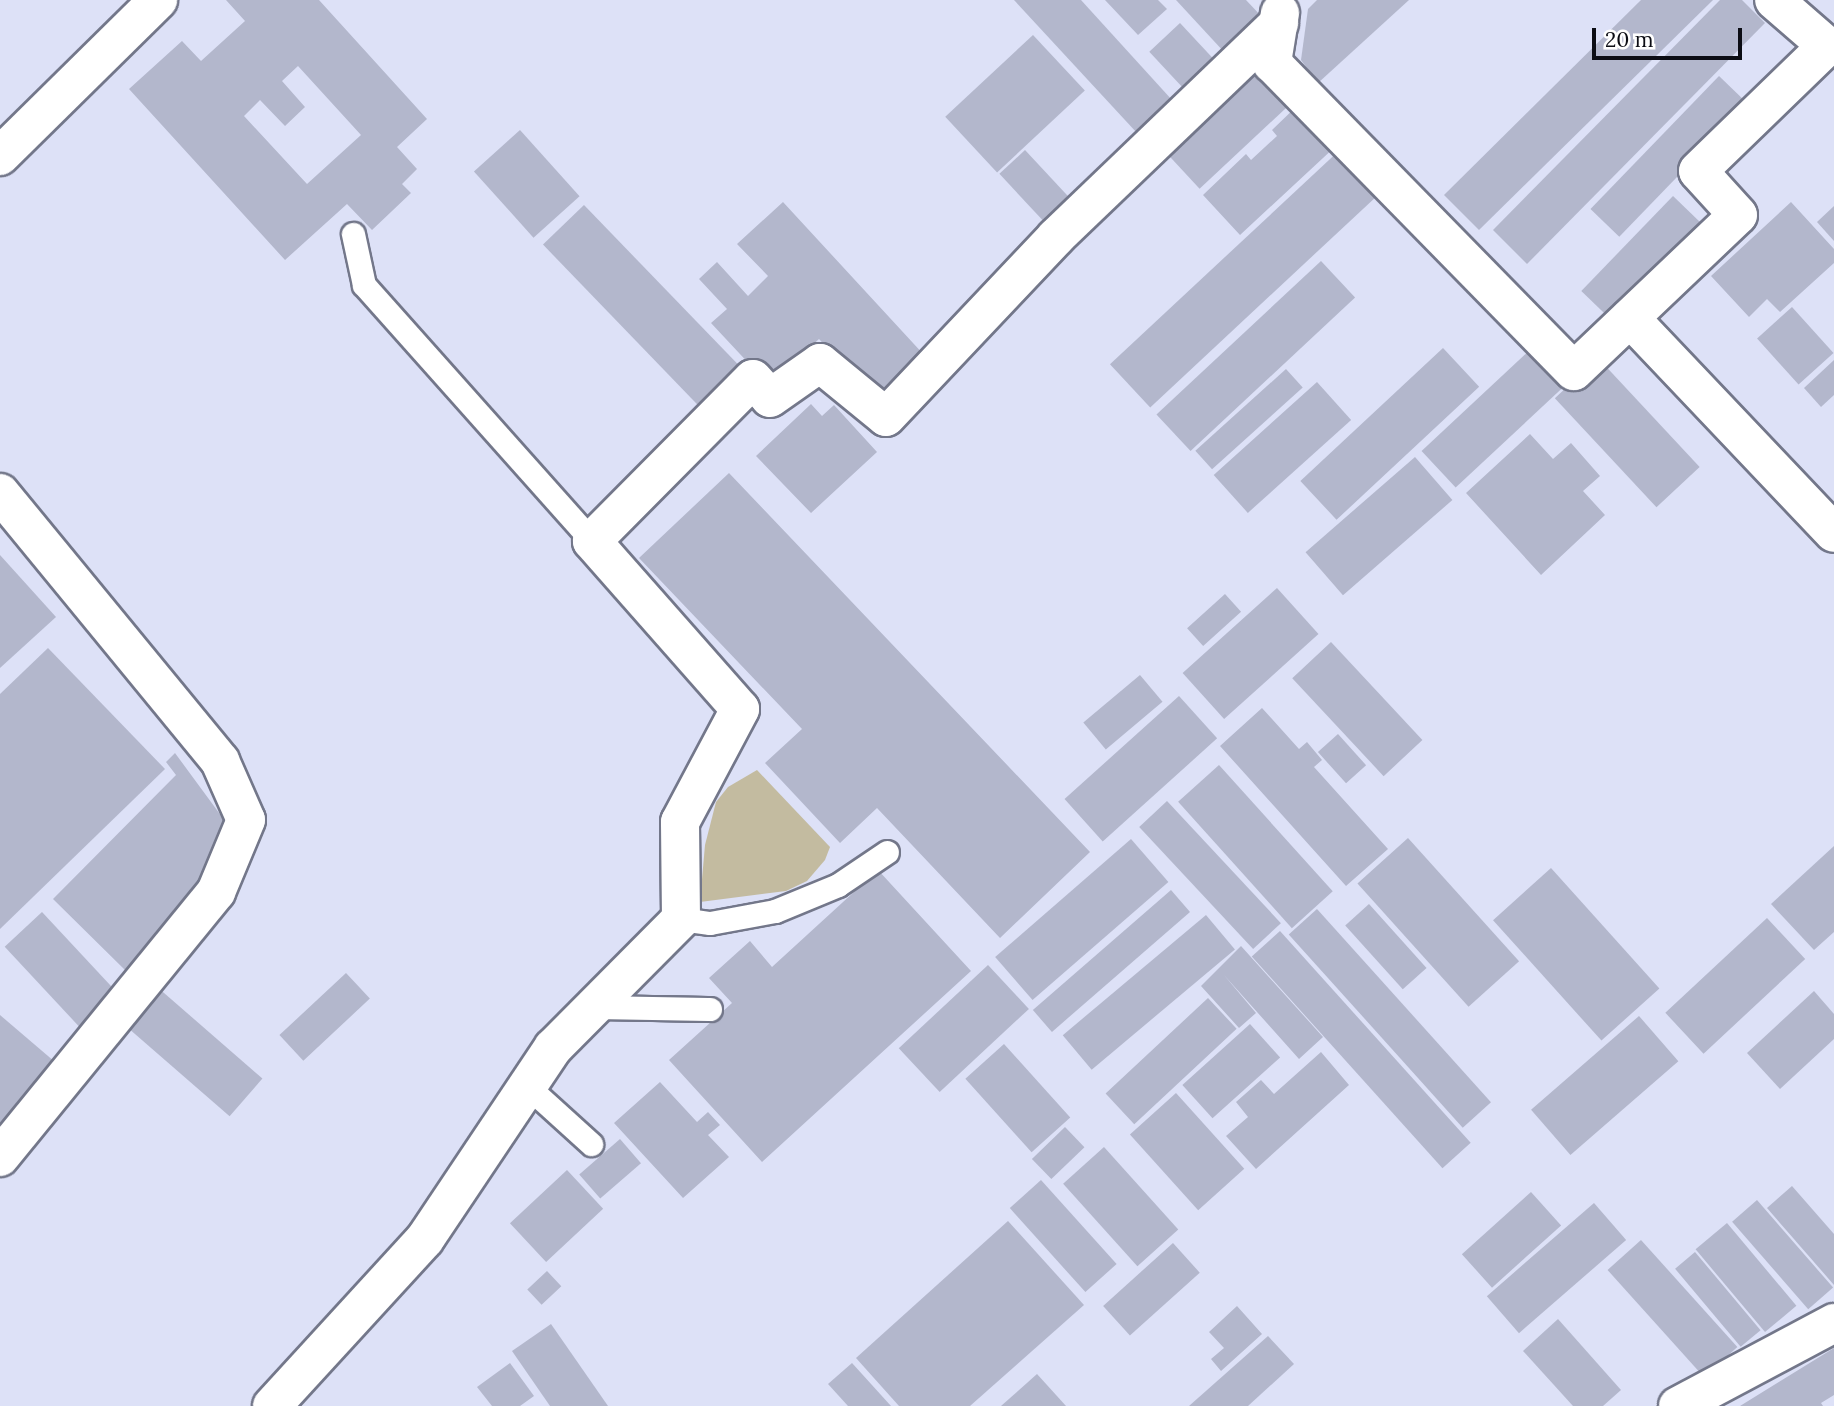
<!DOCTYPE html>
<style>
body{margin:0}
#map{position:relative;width:1834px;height:1406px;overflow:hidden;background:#dde1f7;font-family:Lora,serif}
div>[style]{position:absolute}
.green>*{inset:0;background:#c3bba0}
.building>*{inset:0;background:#b3b7cc;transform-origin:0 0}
.roads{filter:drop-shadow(2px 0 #73778a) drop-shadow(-2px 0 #73778a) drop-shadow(0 2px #73778a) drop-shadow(0 -2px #73778a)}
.lane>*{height:23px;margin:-11.5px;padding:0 11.5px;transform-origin:11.5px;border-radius:11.5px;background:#fff}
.street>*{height:38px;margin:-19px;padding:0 19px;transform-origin:19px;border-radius:19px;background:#fff}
span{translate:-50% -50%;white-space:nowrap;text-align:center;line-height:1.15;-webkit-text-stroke:5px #fff;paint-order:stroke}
.scale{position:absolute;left:1592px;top:28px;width:150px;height:32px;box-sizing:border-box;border:4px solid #0c0d14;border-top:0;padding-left:9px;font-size:21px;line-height:24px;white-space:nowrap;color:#0c0d14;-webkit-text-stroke:5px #fff;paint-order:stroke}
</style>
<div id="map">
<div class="green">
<i style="clip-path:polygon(757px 770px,830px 847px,825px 860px,807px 881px,786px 891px,700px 902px,705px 845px,716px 802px,728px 787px)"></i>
</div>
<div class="building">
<i style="clip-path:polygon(evenodd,226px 0,319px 0,427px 119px,397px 147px,417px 169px,402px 184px,411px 193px,372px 230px,347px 204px,285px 260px,129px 89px,182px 41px,201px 61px,245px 21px,226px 0,298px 66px,361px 135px,307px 184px,244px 116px,260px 100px,285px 126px,305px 107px,282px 81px,298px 66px)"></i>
<i style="clip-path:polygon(1014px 0,1081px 0,1172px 100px,1137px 133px)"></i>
<i style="clip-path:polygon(1105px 0,1158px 0,1167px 9px,1138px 35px)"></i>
<i style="clip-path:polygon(1176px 0,1246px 0,1263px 18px,1225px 53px)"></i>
<i style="clip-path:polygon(1317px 0,1409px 0,1318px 83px,1301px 60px,1308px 9px)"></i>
<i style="clip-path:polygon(1641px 0,1713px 0,1479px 230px,1444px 195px)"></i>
<i style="clip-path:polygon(1720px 0,1742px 0,1765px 23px,1527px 264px,1493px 230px)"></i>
<i style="left:1180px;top:23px;width:54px;height:42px;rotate:47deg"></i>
<i style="left:1033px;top:35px;width:76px;height:120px;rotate:47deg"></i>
<i style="left:1257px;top:64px;width:52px;height:127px;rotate:47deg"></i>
<i style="left:1719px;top:76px;width:40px;height:185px;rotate:44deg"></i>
<i style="clip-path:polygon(1299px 104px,1337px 145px,1240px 235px,1203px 195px,1246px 154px,1251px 160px,1277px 136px,1272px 130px)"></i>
<i style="left:520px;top:130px;width:89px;height:62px;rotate:48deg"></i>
<i style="left:1344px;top:146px;width:59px;height:320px;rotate:47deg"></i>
<i style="left:1025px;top:150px;width:71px;height:35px;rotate:47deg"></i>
<i style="left:1673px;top:196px;width:40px;height:132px;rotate:44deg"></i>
<i style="clip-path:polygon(783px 202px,925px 356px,877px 401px,819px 339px,769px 385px,711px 323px,727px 309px,699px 279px,717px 262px,748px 296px,768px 276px,737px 244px)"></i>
<i style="clip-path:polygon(1791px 202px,1834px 249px,1834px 263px,1780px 312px,1767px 299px,1749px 317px,1711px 276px)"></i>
<i style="left:584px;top:205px;width:226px;height:57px;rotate:46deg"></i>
<i style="clip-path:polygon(1834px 206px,1834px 241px,1817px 222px)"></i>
<i style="left:1321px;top:261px;width:50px;height:225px;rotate:47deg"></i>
<i style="left:1792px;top:307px;width:62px;height:47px;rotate:48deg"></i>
<i style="left:1443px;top:348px;width:53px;height:195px;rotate:47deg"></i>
<i style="left:1532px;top:348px;width:50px;height:151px;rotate:47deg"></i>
<i style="left:1598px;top:358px;width:149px;height:59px;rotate:47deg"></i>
<i style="clip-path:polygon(1834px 360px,1834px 395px,1821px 407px,1804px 388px)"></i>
<i style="left:1286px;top:369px;width:25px;height:122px;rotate:48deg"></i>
<i style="left:1317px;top:382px;width:51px;height:139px;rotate:48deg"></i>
<i style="clip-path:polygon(811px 404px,822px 416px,834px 405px,877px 452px,811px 513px,756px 456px)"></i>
<i style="clip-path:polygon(1530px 434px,1553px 459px,1571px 443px,1600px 476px,1583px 491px,1605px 515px,1541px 575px,1466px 493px)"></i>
<i style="left:1415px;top:457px;width:57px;height:145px;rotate:49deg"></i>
<i style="clip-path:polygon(729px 473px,1090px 852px,1000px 938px,877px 808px,840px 843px,765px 763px,802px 729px,639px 558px)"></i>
<i style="clip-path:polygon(0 555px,56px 617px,0 668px)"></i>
<i style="left:1277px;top:588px;width:62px;height:127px;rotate:48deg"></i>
<i style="left:1225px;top:594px;width:24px;height:51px;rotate:48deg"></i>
<i style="left:1331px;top:642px;width:134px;height:53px;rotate:47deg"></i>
<i style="clip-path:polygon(48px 648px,165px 769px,0 929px,0 694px)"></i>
<i style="left:1140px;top:675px;width:35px;height:74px;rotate:50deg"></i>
<i style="left:1179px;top:696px;width:57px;height:154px;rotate:48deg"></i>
<i style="clip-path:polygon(1262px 708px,1299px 749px,1307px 742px,1322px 760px,1314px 767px,1388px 849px,1346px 886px,1220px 746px)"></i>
<i style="left:1338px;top:734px;width:42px;height:27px;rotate:48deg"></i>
<i style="clip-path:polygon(175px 753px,236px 836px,125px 970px,53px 899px,176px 775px,166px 762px)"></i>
<i style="left:1219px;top:765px;width:170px;height:55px;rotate:48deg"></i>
<i style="left:1167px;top:801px;width:167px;height:38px;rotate:47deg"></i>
<i style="left:1408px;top:838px;width:166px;height:68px;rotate:48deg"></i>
<i style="left:1131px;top:839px;width:57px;height:180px;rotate:49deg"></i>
<i style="clip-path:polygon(1834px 846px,1834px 932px,1814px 950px,1771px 904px)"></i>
<i style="left:1551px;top:868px;width:162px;height:78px;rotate:48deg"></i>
<i style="clip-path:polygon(878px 870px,971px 971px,762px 1162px,669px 1060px,732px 1003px,709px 978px,750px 941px,772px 967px)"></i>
<i style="left:1171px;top:890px;width:29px;height:183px;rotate:49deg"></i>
<i style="left:1369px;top:904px;width:86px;height:32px;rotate:48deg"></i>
<i style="left:1317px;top:909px;width:260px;height:38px;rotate:48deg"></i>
<i style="left:42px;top:912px;width:110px;height:51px;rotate:47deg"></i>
<i style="left:1206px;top:915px;width:45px;height:187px;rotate:50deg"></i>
<i style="left:1767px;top:918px;width:56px;height:139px;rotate:47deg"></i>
<i style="left:1280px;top:931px;width:285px;height:38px;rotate:48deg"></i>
<i style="clip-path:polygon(1241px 946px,1323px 1037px,1299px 1059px,1224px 975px,1256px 1013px,1239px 1028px,1201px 986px)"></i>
<i style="left:988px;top:965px;width:60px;height:122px;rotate:47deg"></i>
<i style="left:346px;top:973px;width:35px;height:91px;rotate:47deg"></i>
<i style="left:156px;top:986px;width:141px;height:50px;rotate:41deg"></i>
<i style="clip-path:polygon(1814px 991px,1834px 1014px,1834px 1039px,1780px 1089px,1747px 1053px)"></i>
<i style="left:1208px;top:998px;width:42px;height:140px;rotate:47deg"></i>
<i style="clip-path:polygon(0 1015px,55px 1062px,0 1125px)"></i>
<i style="left:1639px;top:1016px;width:60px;height:143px;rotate:49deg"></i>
<i style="left:1250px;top:1024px;width:45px;height:91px;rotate:48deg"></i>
<i style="left:1004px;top:1044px;width:99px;height:52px;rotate:48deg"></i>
<i style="clip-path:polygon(1321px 1052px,1349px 1085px,1256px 1169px,1226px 1136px,1248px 1117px,1236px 1102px,1261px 1080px,1274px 1094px)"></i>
<i style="clip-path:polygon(660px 1082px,697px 1122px,708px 1112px,720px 1125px,708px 1135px,729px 1157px,683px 1198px,614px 1123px)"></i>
<i style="left:1176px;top:1093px;width:102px;height:62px;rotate:48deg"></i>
<i style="left:1065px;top:1127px;width:28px;height:46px;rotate:46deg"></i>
<i style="left:620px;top:1139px;width:32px;height:54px;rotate:49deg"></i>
<i style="left:1104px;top:1147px;width:111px;height:55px;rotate:48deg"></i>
<i style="left:567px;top:1170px;width:53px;height:78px;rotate:47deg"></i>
<i style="left:1041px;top:1180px;width:113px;height:42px;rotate:48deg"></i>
<i style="clip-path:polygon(1792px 1186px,1834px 1234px,1834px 1285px,1767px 1208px)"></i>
<i style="left:1531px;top:1192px;width:45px;height:93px;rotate:48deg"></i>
<i style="left:1757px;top:1200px;width:116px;height:33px;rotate:49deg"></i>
<i style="left:1594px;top:1203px;width:49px;height:142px;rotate:49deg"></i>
<i style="clip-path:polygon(1008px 1221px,1084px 1305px,970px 1406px,899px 1406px,856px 1358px)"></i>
<i style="left:1727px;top:1223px;width:108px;height:41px;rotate:50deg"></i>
<i style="left:1641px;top:1240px;width:144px;height:45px;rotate:48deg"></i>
<i style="left:1173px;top:1243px;width:40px;height:94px;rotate:48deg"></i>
<i style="left:1695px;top:1252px;width:102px;height:26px;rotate:50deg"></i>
<i style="left:547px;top:1271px;width:21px;height:27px;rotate:47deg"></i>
<i style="clip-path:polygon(1237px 1306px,1262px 1334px,1221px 1371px,1211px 1359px,1224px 1348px,1209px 1332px)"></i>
<i style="clip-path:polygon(1558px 1319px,1621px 1390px,1603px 1406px,1573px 1406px,1523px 1351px)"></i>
<i style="clip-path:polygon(551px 1324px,608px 1406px,550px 1406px,512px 1351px)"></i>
<i style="clip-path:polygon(1268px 1336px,1294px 1364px,1248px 1406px,1189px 1406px)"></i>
<i style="clip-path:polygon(1834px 1348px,1834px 1395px,1821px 1403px,1823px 1406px,1740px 1406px)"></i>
<i style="clip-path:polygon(510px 1363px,534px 1396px,520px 1406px,492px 1406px,477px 1387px)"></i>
<i style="clip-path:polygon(852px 1363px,891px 1406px,848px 1406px,828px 1384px)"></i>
<i style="clip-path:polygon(1037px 1374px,1066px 1406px,1001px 1406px)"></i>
</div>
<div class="roads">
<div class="lane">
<i style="left:353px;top:234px;width:52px;rotate:77.8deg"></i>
<i style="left:364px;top:285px;width:343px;rotate:48.3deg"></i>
<i style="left:681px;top:919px;width:29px;rotate:8deg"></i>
<i style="left:710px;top:923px;width:66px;rotate:-10.5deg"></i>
<i style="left:775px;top:911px;width:68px;rotate:-22.4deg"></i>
<i style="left:838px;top:885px;width:59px;rotate:-34deg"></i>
<i style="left:594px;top:1007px;width:116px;rotate:1deg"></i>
<i style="left:526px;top:1085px;width:88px;rotate:42.2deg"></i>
</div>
<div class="street">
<i style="left:1280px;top:13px;width:51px;rotate:99.1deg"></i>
<i style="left:1272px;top:63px;width:431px;rotate:45.6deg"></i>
<i style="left:1574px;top:371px;width:226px;rotate:-43.6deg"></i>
<i style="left:1738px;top:215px;width:59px;rotate:-132.3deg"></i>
<i style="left:1698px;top:171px;width:180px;rotate:-44.1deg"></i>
<i style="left:1827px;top:46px;width:70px;rotate:-139deg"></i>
<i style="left:0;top:156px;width:222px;rotate:-44.6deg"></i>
<i style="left:1630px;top:318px;width:296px;rotate:46.5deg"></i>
<i style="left:0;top:493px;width:347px;rotate:50.6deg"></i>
<i style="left:220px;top:761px;width:64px;rotate:66.2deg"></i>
<i style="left:246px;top:820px;width:78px;rotate:112.6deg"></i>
<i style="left:216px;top:892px;width:342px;rotate:129.2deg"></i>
<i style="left:272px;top:1406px;width:226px;rotate:-47.5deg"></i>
<i style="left:425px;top:1239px;width:230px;rotate:-56.2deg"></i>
<i style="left:553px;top:1048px;width:182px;rotate:-45.2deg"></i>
<i style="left:681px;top:919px;width:97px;rotate:-90.6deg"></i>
<i style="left:680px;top:822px;width:128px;rotate:-62deg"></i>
<i style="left:740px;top:709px;width:224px;rotate:-131.4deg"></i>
<i style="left:592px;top:541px;width:228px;rotate:-45.2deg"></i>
<i style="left:753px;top:379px;width:25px;rotate:48deg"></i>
<i style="left:770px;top:398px;width:61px;rotate:-35deg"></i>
<i style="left:820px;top:363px;width:85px;rotate:39.3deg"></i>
<i style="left:886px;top:417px;width:248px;rotate:-46.6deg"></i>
<i style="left:1056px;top:237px;width:309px;rotate:-43.8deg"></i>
<i style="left:1678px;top:1406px;width:177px;rotate:-28deg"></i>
</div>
</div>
<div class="scale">20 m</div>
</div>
